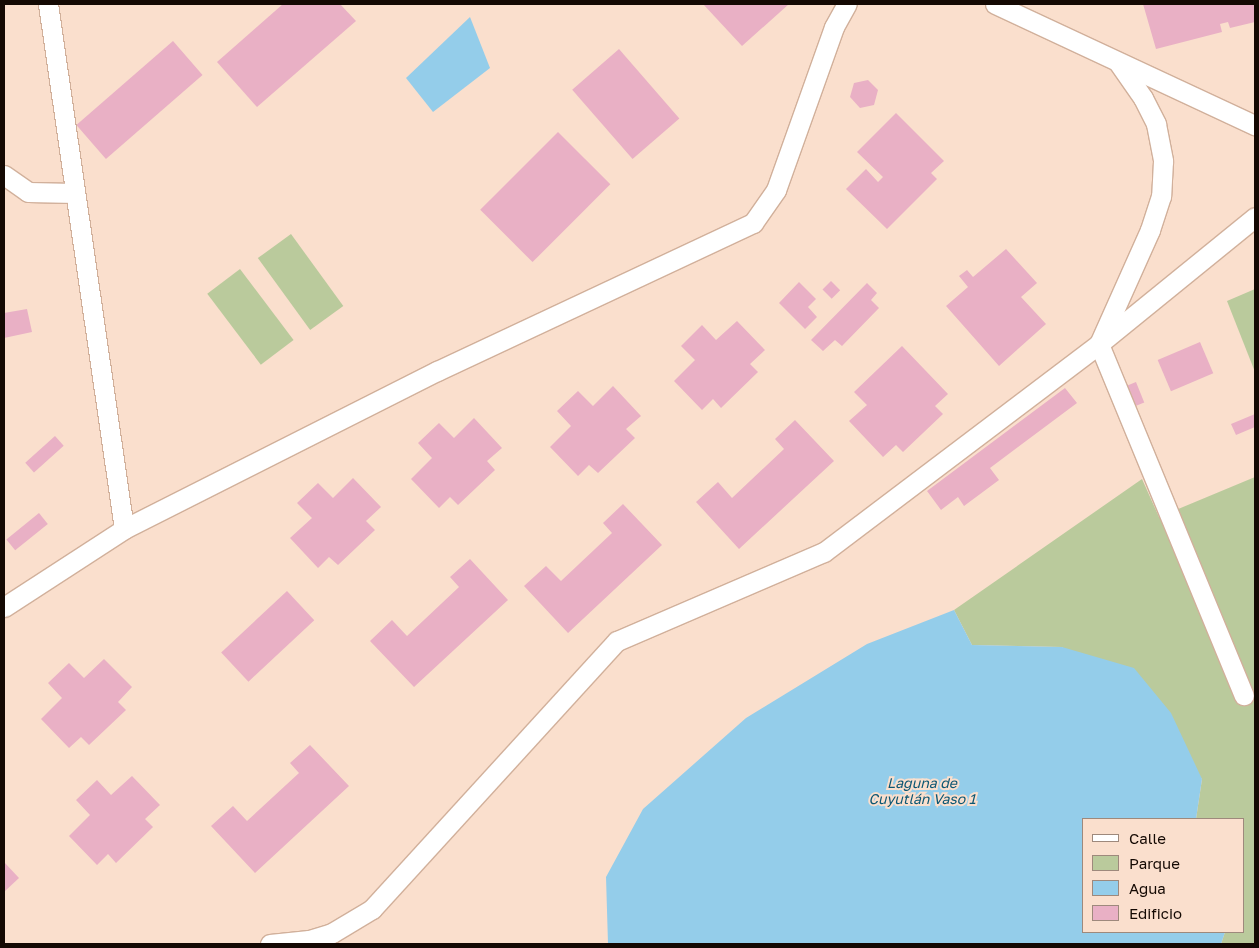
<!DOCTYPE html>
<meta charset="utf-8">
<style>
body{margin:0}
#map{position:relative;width:1259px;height:948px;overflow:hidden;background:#fadfcd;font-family:"Golos Text",sans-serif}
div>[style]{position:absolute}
.green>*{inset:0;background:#baca9c;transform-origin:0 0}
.water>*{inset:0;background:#94cdea}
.building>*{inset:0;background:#e9b0c5;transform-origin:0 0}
.roads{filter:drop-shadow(1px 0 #d1b09b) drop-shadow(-1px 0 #d1b09b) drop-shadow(0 1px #d1b09b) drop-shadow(0 -1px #d1b09b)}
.minor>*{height:19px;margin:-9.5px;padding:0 9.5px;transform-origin:9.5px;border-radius:9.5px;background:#fff}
span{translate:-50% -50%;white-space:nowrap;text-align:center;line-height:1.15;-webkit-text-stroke:4px #fadfcd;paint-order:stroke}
.water-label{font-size:14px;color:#0b5673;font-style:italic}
.frame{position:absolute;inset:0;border:5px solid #140903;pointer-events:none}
.legend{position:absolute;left:1082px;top:818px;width:162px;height:115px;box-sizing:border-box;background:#fadfcd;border:1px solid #9e897c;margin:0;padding:6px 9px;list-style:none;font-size:15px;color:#140903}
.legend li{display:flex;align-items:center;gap:10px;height:25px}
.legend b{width:25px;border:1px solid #9e897c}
</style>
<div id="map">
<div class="green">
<i style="left:291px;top:234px;width:89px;height:41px;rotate:54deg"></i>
<i style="left:240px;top:269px;width:89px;height:41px;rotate:53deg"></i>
<i style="clip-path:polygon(1255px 289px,1255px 372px,1227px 301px)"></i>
<i style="clip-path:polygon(1255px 477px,1255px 944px,1221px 944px,1225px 932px,1243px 932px,1243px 819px,1196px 819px,1202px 779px,1062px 647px,972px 645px,954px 610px,1142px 479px,1159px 517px)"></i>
</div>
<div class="water">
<i style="clip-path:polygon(470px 17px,490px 68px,433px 112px,406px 78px)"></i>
<i style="clip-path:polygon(954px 610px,972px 645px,1062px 647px,1134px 668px,1171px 713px,1202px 779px,1196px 819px,1083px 819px,1083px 932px,1225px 932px,1221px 944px,608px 944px,606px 877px,643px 809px,746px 718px,867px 644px)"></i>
</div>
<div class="building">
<i style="clip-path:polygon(283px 4px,340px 4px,356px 21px,257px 107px,217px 62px)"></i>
<i style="clip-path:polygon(703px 4px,789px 4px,742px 46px)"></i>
<i style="clip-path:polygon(1143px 4px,1255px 4px,1255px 22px,1230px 28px,1228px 22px,1220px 24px,1222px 32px,1156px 49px)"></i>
<i style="left:173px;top:41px;width:45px;height:128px;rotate:49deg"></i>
<i style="left:619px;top:49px;width:92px;height:62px;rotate:49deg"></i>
<i style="clip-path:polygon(868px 80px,878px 90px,874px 105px,860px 108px,850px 97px,854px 83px)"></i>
<i style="clip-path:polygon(896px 113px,944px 161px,931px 173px,937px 179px,887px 229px,846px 189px,866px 169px,878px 182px,883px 177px,857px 152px)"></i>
<i style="left:558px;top:132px;width:74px;height:110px;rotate:45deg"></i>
<i style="clip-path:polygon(1006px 249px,1037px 283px,1021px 297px,1046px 324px,999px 366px,946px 306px,968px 287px,959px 276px,967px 270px,973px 277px)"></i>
<i style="left:831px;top:281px;width:13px;height:12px;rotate:45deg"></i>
<i style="clip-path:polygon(799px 282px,816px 299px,808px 307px,817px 317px,805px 329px,779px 303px)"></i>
<i style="clip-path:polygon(867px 283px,877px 293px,871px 300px,879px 308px,842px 346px,835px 340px,823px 351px,811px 340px)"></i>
<i style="clip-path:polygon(27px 309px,32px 332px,4px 338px,4px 313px)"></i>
<i style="clip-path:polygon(737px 321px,765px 350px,750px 364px,758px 372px,721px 408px,713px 399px,702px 410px,674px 381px,695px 360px,681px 346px,702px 325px,716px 340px)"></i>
<i style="left:1200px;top:342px;width:34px;height:46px;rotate:67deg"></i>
<i style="clip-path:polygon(902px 346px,948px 394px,935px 406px,943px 414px,903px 452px,896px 445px,883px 457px,849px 421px,867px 405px,854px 392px)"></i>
<i style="left:1136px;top:382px;width:22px;height:18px;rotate:68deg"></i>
<i style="clip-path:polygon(613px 386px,641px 416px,626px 429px,635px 438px,598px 473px,589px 465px,578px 476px,550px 447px,571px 426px,557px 411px,578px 391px,593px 406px)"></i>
<i style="clip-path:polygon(1065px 388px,1077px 403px,990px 468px,999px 480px,964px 506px,958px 497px,941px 510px,927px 491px)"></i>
<i style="clip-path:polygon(1255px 414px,1255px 427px,1236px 435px,1231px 424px)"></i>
<i style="clip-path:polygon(474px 418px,502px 448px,487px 461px,495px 470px,458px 505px,450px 497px,439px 508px,411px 479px,432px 458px,418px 443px,439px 423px,454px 438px)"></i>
<i style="clip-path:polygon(795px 420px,834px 461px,739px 549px,696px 502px,718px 482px,732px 498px,784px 449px,775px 439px)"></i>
<i style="left:55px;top:436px;width:13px;height:40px;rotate:48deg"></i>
<i style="clip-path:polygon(353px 478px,381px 507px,366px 521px,375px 530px,338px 565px,329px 557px,318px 568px,290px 538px,312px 518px,297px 503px,318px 483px,333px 498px)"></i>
<i style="clip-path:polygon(623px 504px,662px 545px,568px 633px,524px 586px,546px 566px,561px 581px,612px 533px,603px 523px)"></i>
<i style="left:39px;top:513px;width:14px;height:42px;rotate:51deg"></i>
<i style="clip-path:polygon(470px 559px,508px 600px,414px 687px,370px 641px,392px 620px,407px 636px,459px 587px,450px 577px)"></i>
<i style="left:287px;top:591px;width:40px;height:90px;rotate:47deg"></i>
<i style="clip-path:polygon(104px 659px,132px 687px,118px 702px,126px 710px,89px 745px,81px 737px,69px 748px,41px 719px,62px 698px,48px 683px,69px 663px,84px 678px)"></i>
<i style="clip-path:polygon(310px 745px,349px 786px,255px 873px,211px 826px,233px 806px,247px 821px,299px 773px,290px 763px)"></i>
<i style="clip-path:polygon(132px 776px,160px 805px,145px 819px,153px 827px,116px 863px,108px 854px,97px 865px,69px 836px,90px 815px,76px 800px,97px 780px,111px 795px)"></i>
<i style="clip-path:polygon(4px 862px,19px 878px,4px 892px)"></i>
</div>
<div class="roads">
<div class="minor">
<i style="left:48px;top:4px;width:530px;rotate:81.76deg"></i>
<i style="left:995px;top:4px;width:287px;rotate:25deg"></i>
<i style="left:1118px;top:62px;width:44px;rotate:55.2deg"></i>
<i style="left:1143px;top:98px;width:29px;rotate:63deg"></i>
<i style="left:1156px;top:124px;width:38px;rotate:79deg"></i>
<i style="left:1163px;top:161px;width:35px;rotate:93deg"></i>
<i style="left:1161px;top:196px;width:36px;rotate:108deg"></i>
<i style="left:1150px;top:230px;width:125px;rotate:114.1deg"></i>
<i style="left:1099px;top:344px;width:380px;rotate:67.6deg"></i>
<i style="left:4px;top:175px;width:29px;rotate:35deg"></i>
<i style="left:28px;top:192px;width:47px;rotate:1.2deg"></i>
<i style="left:4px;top:607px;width:143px;rotate:-33deg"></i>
<i style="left:124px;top:529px;width:351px;rotate:-26.8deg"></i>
<i style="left:437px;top:371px;width:349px;rotate:-25.1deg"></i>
<i style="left:753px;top:223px;width:40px;rotate:-55.1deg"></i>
<i style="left:776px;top:190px;width:173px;rotate:-70.4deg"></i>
<i style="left:834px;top:27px;width:26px;rotate:-61deg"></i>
<i style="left:270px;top:944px;width:39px;rotate:-6deg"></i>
<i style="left:309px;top:940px;width:24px;rotate:-17deg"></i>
<i style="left:332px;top:933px;width:47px;rotate:-31deg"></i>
<i style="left:372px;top:909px;width:363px;rotate:-47.6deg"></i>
<i style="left:617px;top:641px;width:225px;rotate:-23.3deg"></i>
<i style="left:824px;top:552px;width:345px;rotate:-37.1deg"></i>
<i style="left:1099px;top:344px;width:201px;rotate:-39.1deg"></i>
</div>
</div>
<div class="water-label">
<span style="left:922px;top:791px">Laguna de<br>Cuyutlán Vaso 1</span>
</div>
<div class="frame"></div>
<ul class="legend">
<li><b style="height:6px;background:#fff"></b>Calle</li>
<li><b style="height:14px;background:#baca9c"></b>Parque</li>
<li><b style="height:14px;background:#94cdea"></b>Agua</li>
<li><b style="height:14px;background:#e9b0c5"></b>Edificio</li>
</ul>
</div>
